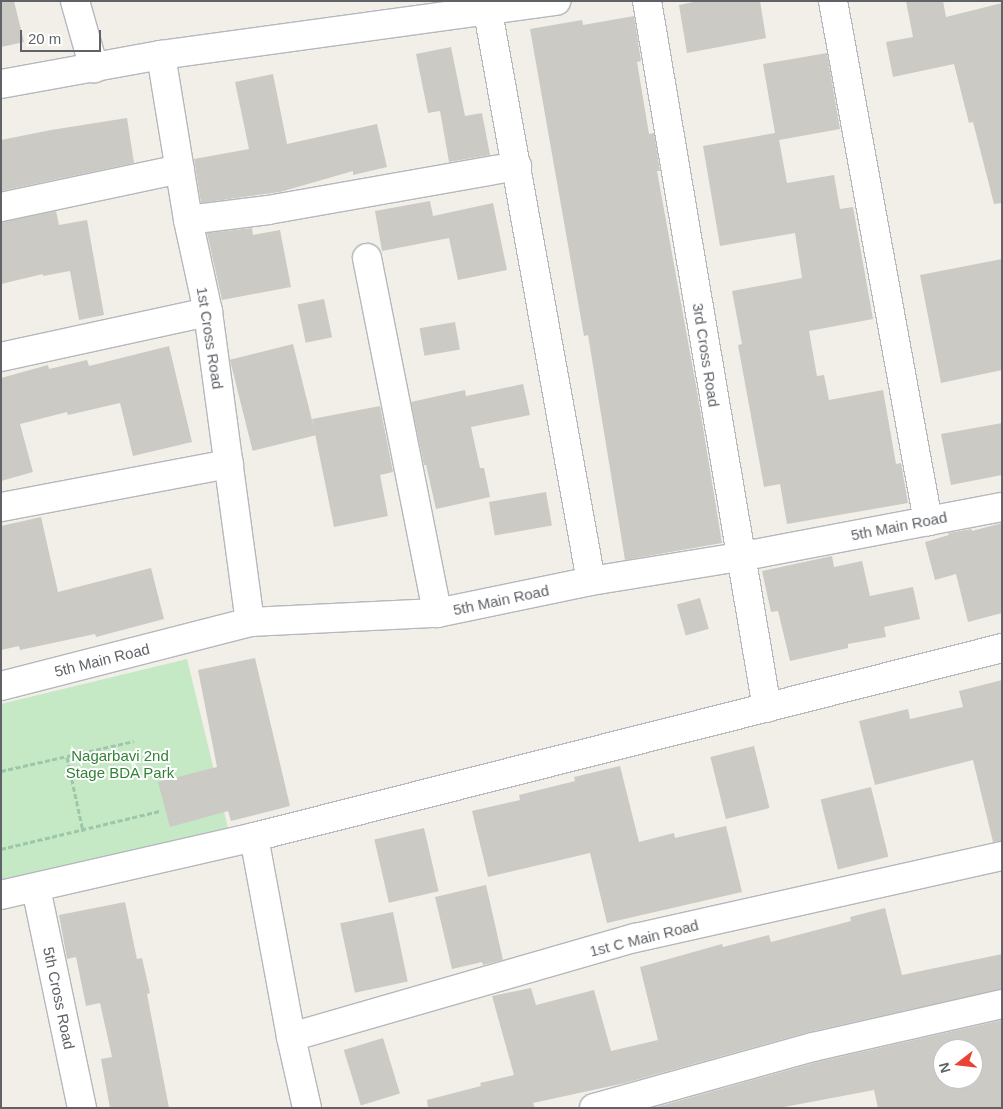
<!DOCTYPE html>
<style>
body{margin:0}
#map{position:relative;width:1003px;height:1109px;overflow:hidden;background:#f1efe8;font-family:Arial,sans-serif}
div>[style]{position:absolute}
.green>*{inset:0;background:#c5e8c5}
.building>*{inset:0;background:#cccac5;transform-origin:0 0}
.path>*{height:3px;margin-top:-1.5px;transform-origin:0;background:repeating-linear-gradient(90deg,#9cc7a9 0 5px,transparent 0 7.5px)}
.roads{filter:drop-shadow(1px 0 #b5b8bc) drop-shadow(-1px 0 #b5b8bc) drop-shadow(0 1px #b5b8bc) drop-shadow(0 -1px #b5b8bc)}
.minor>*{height:28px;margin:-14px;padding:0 14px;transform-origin:14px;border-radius:14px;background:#fff}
span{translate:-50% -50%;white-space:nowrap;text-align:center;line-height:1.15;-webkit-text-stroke:4px #fff;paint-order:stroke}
.street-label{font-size:15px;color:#5f6368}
.park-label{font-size:15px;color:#348238}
.frame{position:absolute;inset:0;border:2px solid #5f6368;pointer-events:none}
.north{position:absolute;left:933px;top:1039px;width:50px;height:50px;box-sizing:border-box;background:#fff;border:1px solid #bfc1c3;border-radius:50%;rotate:254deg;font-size:14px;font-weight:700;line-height:20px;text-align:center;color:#5f6368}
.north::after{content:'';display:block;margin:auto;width:18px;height:22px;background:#ea4335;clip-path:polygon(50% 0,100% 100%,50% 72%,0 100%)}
.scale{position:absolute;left:20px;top:30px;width:81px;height:22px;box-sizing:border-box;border:2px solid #5f6368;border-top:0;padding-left:6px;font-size:15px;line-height:18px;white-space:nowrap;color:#5f6368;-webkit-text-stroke:4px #fff;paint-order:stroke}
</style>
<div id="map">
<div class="green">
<i style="clip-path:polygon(187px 659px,228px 828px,1px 880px,1px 704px)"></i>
</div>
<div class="building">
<i style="clip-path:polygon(1px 1px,14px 1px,24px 42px,1px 47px)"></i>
<i style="clip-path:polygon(698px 1px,760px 1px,766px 38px,687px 53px,679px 5px)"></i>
<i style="clip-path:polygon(906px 1px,943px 1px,946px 17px,1002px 3px,1002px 203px,994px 204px,973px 122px,969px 123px,954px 64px,893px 77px,886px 42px,913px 37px)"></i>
<i style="clip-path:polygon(634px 16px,641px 61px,637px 62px,649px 134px,654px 133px,660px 171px,657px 171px,697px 391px,722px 543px,625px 560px,588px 335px,584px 336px,530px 29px,582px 20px,583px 25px)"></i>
<i style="clip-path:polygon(451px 47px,465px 116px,482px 113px,490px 155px,449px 162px,440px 111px,428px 113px,416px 54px)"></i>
<i style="clip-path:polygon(827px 53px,840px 129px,779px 140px,787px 183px,834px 175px,840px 209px,853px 207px,873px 319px,809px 331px,817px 376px,824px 375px,829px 400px,883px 390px,896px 464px,901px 463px,908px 503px,787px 524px,780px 484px,764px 487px,738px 345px,742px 344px,732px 291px,802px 278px,795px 233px,720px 246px,703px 146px,775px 133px,763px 64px)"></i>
<i style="clip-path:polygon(273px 74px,287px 144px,377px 124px,387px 167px,353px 175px,353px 171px,280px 192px,201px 203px,194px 159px,249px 149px,235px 82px)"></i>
<i style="clip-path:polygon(127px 118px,134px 163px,1px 191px,1px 140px,51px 130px)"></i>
<i style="clip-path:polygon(430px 201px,433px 216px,493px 203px,507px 270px,458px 280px,449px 238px,382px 251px,375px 211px)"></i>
<i style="clip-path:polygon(56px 211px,59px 225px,87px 220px,104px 315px,79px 320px,70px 271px,43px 276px,43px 274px,1px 284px,1px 222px)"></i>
<i style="clip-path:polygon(252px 228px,253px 235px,280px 230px,291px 287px,222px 300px,207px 233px)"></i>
<i style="clip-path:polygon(1002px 259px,1002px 370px,941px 383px,920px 275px)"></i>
<i style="left:324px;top:299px;width:39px;height:27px;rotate:78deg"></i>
<i style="left:455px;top:322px;width:28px;height:36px;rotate:80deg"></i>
<i style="left:293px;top:344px;width:94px;height:65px;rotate:76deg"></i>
<i style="clip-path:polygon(169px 346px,192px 442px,133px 456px,120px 403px,68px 415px,67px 412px,20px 424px,33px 472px,1px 481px,1px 378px,48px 365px,49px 369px,87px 360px,89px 366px)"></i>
<i style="clip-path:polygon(523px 384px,530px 415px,471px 427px,480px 468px,484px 468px,490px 497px,436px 509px,426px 465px,424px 465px,411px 402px,465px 390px,466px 396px)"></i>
<i style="clip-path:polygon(380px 406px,393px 472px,380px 475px,388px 516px,334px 527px,312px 419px)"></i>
<i style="clip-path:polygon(1002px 423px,1002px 475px,951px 485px,941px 434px)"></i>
<i style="left:546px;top:492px;width:34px;height:58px;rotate:80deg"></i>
<i style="clip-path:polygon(41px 517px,58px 592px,151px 568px,164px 619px,96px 637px,95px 634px,20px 650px,19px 646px,1px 650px,1px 526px)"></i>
<i style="clip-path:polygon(1002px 523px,1002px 613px,968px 622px,956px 574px,935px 580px,925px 542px,949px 535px,948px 533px,972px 529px,972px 531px)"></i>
<i style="clip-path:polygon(832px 556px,834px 567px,862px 561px,870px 596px,913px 587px,920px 619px,884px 627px,886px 637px,848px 644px,848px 648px,790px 661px,778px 611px,771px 612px,762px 571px)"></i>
<i style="left:700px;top:598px;width:32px;height:24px;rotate:74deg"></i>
<i style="clip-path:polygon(255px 658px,290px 806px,231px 821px,228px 811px,170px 827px,158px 782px,217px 767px,198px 670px)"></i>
<i style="clip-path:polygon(1002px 680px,1002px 841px,993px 842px,973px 760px,875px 785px,859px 721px,908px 709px,910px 719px,963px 707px,959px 691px)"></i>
<i style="left:754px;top:746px;width:64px;height:45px;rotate:76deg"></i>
<i style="clip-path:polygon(620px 766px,639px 842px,674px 833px,675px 838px,726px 826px,742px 892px,607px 923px,590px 853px,488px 877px,472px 811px,520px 800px,519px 795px,575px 781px,574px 777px)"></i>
<i style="left:871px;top:787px;width:72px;height:52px;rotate:76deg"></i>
<i style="left:424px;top:828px;width:65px;height:51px;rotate:77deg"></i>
<i style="clip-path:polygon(486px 885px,503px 960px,483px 965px,482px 962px,452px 969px,435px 897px)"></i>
<i style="clip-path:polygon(125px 902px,137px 959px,142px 958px,150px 993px,147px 994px,169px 1108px,110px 1108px,101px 1059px,112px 1057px,100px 1003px,86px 1006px,76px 957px,67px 959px,59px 915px)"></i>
<i style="clip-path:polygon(885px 908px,902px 975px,1002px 954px,1002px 989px,809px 1032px,625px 1083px,533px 1103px,535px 1108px,428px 1108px,427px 1100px,481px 1086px,480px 1083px,514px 1075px,492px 996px,531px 988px,536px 1005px,594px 990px,611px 1051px,658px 1040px,640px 967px,722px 944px,723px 947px,769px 935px,771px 942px,851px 921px,850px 917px)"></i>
<i style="left:393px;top:912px;width:71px;height:54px;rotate:78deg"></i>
<i style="clip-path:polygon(evenodd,1002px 1020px,1002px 1108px,878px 1108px,874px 1090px,779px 1108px,653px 1108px,817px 1062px,1002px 1020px,943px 1049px,973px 1049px,973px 1079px,943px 1079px,943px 1049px)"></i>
<i style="left:383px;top:1038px;width:58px;height:41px;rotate:73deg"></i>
</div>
<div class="path">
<i style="left:67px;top:757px;width:76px;rotate:77.8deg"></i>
<i style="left:1px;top:771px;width:136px;rotate:-12.7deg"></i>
<i style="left:1px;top:849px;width:163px;rotate:-13.5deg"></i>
</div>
<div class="roads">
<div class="minor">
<i style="left:75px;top:1px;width:70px;rotate:74.2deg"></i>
<i style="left:486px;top:1px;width:589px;rotate:79.74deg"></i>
<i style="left:647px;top:1px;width:717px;rotate:80.37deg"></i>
<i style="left:833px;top:1px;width:529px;rotate:79.65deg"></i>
<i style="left:161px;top:55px;width:167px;rotate:80.7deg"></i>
<i style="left:188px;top:220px;width:94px;rotate:77.7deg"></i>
<i style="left:208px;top:312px;width:313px;rotate:82.3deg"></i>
<i style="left:1px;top:84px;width:163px;rotate:-10.3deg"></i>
<i style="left:161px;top:55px;width:399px;rotate:-7.8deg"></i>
<i style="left:1px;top:207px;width:183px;rotate:-12deg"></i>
<i style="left:188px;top:220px;width:81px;rotate:-7.1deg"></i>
<i style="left:268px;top:210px;width:253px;rotate:-10deg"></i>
<i style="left:367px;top:258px;width:362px;rotate:78.8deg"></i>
<i style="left:1px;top:357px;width:212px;rotate:-12.3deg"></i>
<i style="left:1px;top:507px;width:232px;rotate:-10.7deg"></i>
<i style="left:1px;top:686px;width:257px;rotate:-14.4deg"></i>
<i style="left:250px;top:622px;width:187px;rotate:-2.8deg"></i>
<i style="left:437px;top:613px;width:157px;rotate:-11.7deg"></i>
<i style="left:591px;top:581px;width:150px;rotate:-9.2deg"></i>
<i style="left:739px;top:557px;width:268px;rotate:-10.8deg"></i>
<i style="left:254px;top:837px;width:203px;rotate:79.5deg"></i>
<i style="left:291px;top:1037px;width:73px;rotate:77.3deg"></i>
<i style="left:36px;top:888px;width:225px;rotate:78.2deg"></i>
<i style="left:1px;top:895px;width:260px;rotate:-12.9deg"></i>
<i style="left:254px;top:837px;width:772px;rotate:-14.18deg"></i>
<i style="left:291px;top:1037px;width:358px;rotate:-16.1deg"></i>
<i style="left:635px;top:938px;width:376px;rotate:-12.6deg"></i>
<i style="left:594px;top:1108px;width:227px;rotate:-15.6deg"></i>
<i style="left:813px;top:1047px;width:194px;rotate:-12.8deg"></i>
</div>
</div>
<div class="street-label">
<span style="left:210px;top:338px;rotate:81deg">1st Cross Road</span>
<span style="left:706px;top:355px;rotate:81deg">3rd Cross Road</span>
<span style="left:899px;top:526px;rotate:-11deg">5th Main Road</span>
<span style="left:501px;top:600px;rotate:-12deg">5th Main Road</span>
<span style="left:102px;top:660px;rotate:-14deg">5th Main Road</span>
<span style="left:644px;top:938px;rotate:-14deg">1st C Main Road</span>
<span style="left:59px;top:998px;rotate:78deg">5th Cross Road</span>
</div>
<div class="park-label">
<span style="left:120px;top:764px">Nagarbavi 2nd<br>Stage BDA Park</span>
</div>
<div class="frame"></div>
<div class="north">N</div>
<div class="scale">20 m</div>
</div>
